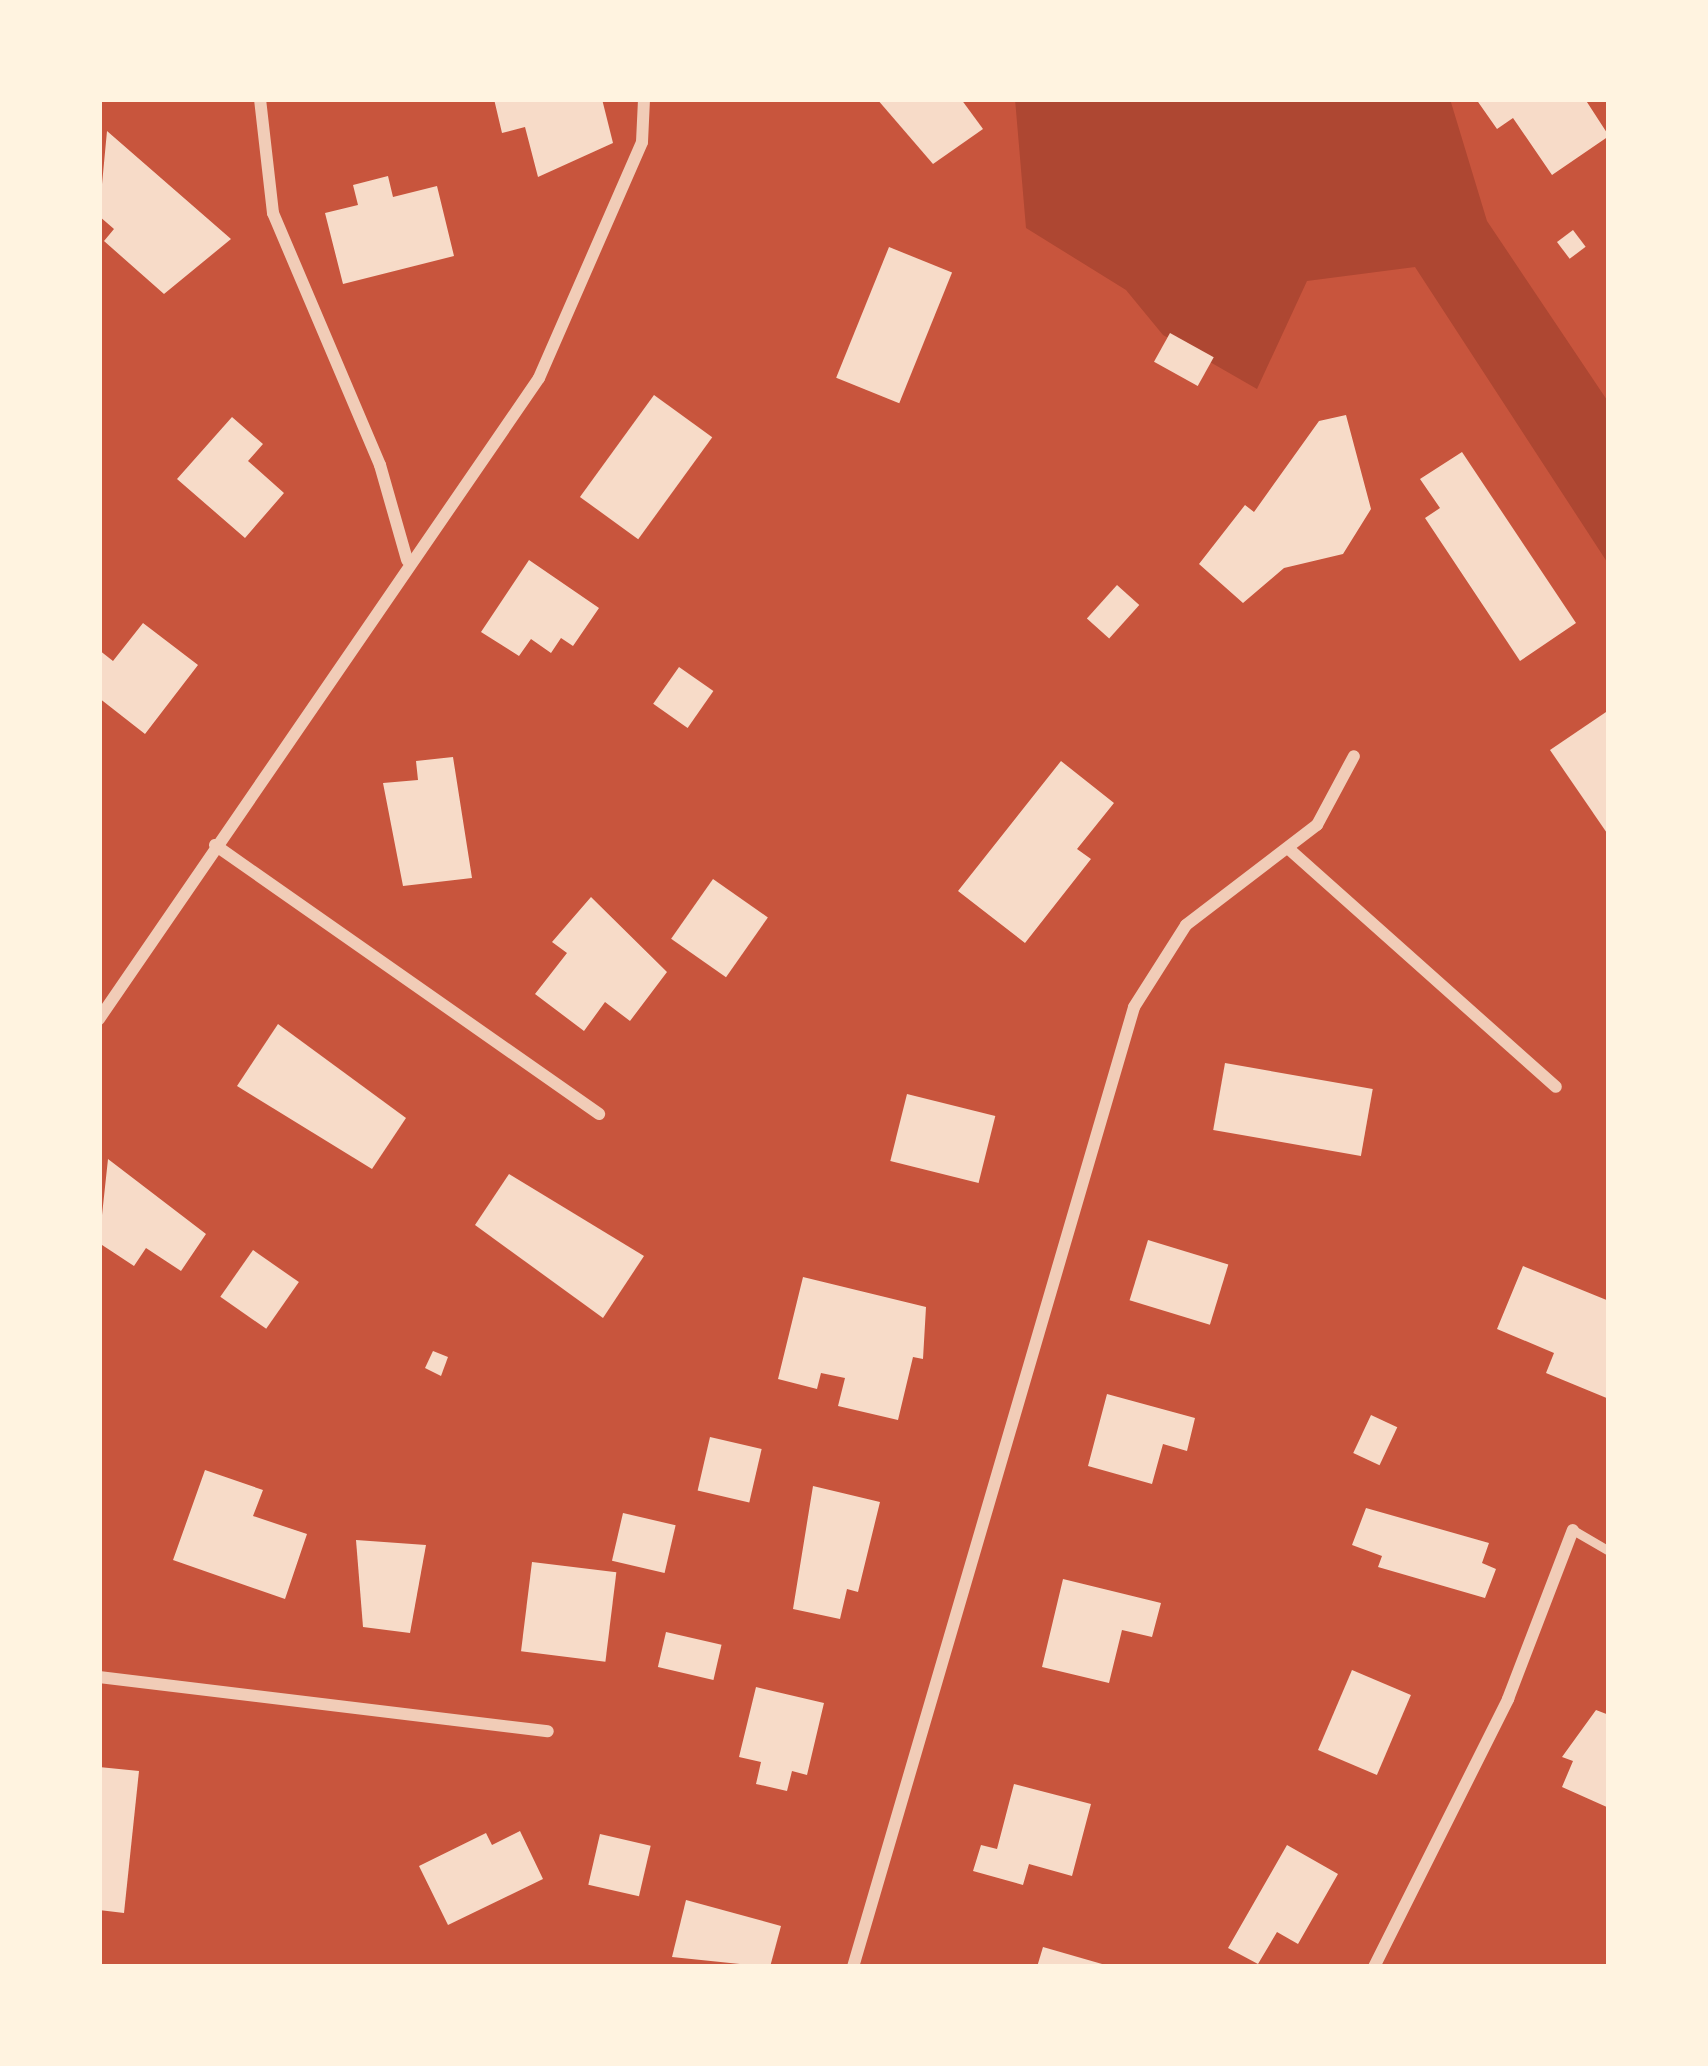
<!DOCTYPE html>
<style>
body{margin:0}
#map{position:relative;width:1708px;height:2066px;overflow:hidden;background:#c8553d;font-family:"DM Sans",sans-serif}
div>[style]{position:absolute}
.green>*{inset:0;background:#ae4732}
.building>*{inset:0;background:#f7dbc8;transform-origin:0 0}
.service>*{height:9px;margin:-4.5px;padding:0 4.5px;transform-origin:4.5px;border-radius:4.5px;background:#f1ccb7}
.minor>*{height:12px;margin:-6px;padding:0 6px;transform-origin:6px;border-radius:6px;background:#f1ccb7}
span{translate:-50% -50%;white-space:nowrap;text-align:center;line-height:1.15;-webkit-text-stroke:9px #fff3e0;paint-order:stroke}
.frame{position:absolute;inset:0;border:102px solid #fff3e0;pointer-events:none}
</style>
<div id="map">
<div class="green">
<i style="clip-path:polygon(1015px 99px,1450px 99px,1487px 221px,1609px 403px,1609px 565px,1415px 267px,1307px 281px,1257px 389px,1163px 335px,1126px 290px,1026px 228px)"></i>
</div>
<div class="building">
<i style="clip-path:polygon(494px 99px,602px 99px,613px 143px,538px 177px,525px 127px,502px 133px)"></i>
<i style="clip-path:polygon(877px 99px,961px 99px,983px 129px,933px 164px)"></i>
<i style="clip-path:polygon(1476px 99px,1585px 99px,1609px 136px,1552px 175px,1513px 118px,1497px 129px)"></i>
<i style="clip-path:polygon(107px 131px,231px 239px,164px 294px,104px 241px,114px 229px,99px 216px)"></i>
<i style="clip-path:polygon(388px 176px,393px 197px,437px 186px,454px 256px,343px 284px,325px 213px,358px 205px,353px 185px)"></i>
<i style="left:1573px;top:230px;width:21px;height:20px;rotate:53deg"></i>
<i style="left:889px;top:247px;width:68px;height:141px;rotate:22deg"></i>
<i style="left:1170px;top:333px;width:50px;height:33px;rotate:29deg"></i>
<i style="left:654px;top:395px;width:72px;height:126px;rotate:36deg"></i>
<i style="clip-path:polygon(1346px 415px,1371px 509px,1343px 554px,1284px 568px,1243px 603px,1199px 564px,1245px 505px,1254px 512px,1319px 421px)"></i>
<i style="clip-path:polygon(232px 417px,263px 444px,248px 461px,284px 493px,245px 538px,177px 479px)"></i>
<i style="clip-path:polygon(1462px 452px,1576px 623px,1520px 661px,1425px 518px,1440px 508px,1420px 479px)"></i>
<i style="clip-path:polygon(529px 560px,599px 608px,573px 646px,561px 638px,551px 653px,531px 639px,519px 656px,481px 632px)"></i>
<i style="left:1117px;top:585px;width:30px;height:45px;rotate:42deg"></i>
<i style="clip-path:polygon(143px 623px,198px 665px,145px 734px,99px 698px,99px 650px,113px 661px)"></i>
<i style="left:679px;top:667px;width:42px;height:45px;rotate:35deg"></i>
<i style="clip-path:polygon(1609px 710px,1609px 836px,1550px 750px)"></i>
<i style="clip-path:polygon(453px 757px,472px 878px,403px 886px,383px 783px,418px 780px,416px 761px)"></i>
<i style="clip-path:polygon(1061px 761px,1114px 803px,1077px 849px,1091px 859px,1025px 943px,958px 891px)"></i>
<i style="left:713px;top:879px;width:67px;height:73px;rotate:35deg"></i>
<i style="clip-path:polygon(591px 897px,667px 972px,630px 1021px,605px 1002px,584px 1031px,535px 994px,567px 953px,552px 942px)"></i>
<i style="clip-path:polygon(278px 1024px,406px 1118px,372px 1169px,237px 1086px)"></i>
<i style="left:1225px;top:1063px;width:150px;height:68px;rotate:10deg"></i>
<i style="left:907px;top:1094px;width:91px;height:69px;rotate:14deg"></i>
<i style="clip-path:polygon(108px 1159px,206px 1234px,181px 1271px,146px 1248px,134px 1266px,99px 1243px)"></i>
<i style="clip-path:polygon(509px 1174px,644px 1256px,603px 1318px,475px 1225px)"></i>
<i style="left:1148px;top:1240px;width:84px;height:63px;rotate:17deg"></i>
<i style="left:253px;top:1250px;width:56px;height:57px;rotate:35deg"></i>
<i style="clip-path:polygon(1523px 1266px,1609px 1301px,1609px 1399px,1546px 1373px,1554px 1353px,1497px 1329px)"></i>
<i style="clip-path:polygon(803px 1277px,926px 1307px,923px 1359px,913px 1357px,898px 1420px,838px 1406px,845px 1378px,821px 1373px,817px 1389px,778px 1379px)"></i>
<i style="clip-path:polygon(433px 1351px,448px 1357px,441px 1376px,425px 1368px)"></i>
<i style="clip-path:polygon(1107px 1394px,1195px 1418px,1187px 1451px,1163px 1444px,1152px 1484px,1088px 1466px)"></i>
<i style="left:1371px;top:1415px;width:29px;height:42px;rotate:25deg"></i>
<i style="left:710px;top:1437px;width:53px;height:55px;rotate:13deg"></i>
<i style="clip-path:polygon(205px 1470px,263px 1490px,253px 1516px,307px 1534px,285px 1599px,173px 1560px)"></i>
<i style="clip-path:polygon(813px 1486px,880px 1502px,858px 1592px,847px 1589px,840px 1619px,793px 1609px)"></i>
<i style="clip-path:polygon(1366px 1508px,1489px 1543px,1482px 1563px,1496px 1569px,1485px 1598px,1378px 1567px,1382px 1556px,1352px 1545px)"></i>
<i style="left:623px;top:1513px;width:54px;height:49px;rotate:13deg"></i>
<i style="clip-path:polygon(356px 1540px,426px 1545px,410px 1633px,363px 1627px)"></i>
<i style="left:532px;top:1562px;width:85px;height:90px;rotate:7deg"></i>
<i style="clip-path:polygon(1063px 1579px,1161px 1603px,1152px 1637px,1122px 1630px,1109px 1683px,1042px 1667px)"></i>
<i style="left:666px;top:1632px;width:57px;height:36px;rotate:13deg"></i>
<i style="left:1352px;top:1670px;width:64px;height:87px;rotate:23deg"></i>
<i style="clip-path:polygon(756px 1687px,824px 1703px,807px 1775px,792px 1771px,787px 1791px,756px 1784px,761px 1762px,739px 1757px)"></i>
<i style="clip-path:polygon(1596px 1710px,1609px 1715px,1609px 1808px,1562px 1787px,1573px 1761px,1562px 1757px)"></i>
<i style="clip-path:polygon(99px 1767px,139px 1771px,124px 1913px,99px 1910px)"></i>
<i style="clip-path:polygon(1014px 1784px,1091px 1804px,1072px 1876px,1029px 1864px,1023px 1885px,973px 1871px,981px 1845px,997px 1849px)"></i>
<i style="clip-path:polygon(520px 1831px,543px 1879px,448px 1925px,419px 1866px,486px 1833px,492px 1845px)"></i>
<i style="left:600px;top:1834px;width:52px;height:52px;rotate:13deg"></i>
<i style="clip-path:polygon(1287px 1845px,1338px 1874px,1298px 1944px,1277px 1932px,1258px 1964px,1228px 1948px)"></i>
<i style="clip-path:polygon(686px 1900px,781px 1926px,770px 1967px,672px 1957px)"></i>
<i style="clip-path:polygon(1043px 1947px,1109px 1966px,1109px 1967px,1037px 1967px)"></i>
</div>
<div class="service">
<i style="left:1573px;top:1530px;width:42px;rotate:30.3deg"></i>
</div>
<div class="minor">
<i style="left:260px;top:99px;width:115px;rotate:83.5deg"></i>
<i style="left:273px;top:213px;width:274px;rotate:67deg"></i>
<i style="left:380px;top:465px;width:99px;rotate:74.1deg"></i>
<i style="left:215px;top:845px;width:469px;rotate:35deg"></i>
<i style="left:1290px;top:850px;width:356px;rotate:41.7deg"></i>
<i style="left:99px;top:1019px;width:777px;rotate:-55.53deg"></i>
<i style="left:539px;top:378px;width:257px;rotate:-66.4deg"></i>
<i style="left:642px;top:142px;width:43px;rotate:-87.3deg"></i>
<i style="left:99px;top:1677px;width:452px;rotate:6.9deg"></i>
<i style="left:853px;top:1967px;width:1000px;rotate:-73.68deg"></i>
<i style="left:1134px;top:1007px;width:97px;rotate:-57.6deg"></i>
<i style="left:1186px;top:925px;width:165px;rotate:-37.4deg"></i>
<i style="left:1317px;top:825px;width:78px;rotate:-61.8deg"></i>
<i style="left:1374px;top:1967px;width:300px;rotate:-63.4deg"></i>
<i style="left:1508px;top:1699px;width:181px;rotate:-69deg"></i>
</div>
<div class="frame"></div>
</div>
